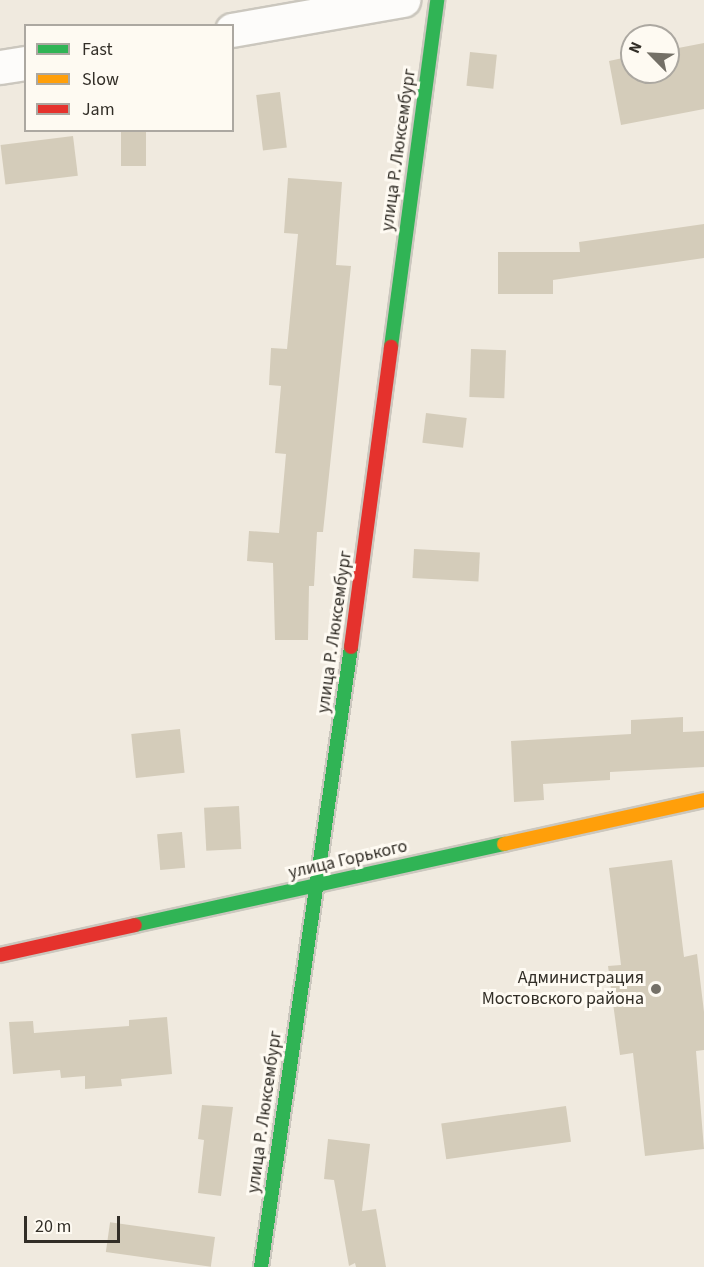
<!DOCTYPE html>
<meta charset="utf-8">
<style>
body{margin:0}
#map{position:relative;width:704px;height:1267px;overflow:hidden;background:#f0eadf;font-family:"Source Sans 3",sans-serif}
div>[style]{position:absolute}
.building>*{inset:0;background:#d4ccba;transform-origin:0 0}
.roads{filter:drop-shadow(2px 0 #cbc7be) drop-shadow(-2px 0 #cbc7be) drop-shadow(0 2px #cbc7be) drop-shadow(0 -2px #cbc7be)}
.street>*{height:33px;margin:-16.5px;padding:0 16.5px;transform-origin:16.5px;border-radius:16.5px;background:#fdfcfa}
.fast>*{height:14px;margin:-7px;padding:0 7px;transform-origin:7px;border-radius:7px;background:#30b455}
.slow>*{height:14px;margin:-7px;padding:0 7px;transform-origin:7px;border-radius:7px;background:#ff9f0a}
.jam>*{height:14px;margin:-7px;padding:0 7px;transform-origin:7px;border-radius:7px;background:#e5322d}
.dots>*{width:16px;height:16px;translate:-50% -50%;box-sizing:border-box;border:3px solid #fefaf2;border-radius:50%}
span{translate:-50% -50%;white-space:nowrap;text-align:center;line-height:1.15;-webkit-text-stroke:6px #fefaf2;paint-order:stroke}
.street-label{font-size:18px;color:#322e27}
.poi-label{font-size:18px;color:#322e27}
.right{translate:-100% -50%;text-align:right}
.legend{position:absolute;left:24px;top:24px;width:210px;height:108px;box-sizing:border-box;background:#fefaf2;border:2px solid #aca8a1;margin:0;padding:8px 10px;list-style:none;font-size:18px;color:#322e27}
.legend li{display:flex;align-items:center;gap:12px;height:30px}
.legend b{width:30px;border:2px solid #aca8a1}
.north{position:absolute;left:620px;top:24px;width:60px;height:60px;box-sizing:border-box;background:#fefaf2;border:2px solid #aca8a1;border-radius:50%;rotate:294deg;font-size:16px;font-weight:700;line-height:24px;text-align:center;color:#322e27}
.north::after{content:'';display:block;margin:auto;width:21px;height:27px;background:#747067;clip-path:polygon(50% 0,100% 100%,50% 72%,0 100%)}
.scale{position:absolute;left:24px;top:1216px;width:96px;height:27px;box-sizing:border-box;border:3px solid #322e27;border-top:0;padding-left:8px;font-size:18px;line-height:21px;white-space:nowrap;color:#322e27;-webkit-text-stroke:4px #fefaf2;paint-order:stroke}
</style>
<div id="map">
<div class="building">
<i style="clip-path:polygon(704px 43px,704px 109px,621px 125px,609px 61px,632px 56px,632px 72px,668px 72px,668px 50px)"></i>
<i style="left:470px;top:52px;width:27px;height:34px;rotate:6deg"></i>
<i style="left:280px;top:92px;width:56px;height:24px;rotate:83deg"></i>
<i style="left:121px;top:130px;width:25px;height:36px"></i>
<i style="left:73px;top:136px;width:40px;height:73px;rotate:83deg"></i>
<i style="clip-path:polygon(288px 178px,342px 182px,336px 265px,351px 266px,323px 532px,317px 532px,314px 586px,309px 586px,308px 640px,275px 640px,273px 563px,247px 561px,249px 531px,279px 533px,286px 454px,275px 453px,281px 386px,269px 385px,271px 348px,287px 349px,298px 234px,284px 233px)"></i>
<i style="clip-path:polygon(704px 224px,704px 258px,553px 280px,553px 294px,498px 294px,498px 252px,580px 252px,579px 242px)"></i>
<i style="left:471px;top:349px;width:35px;height:48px;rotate:2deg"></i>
<i style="left:426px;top:413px;width:41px;height:30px;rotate:7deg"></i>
<i style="left:414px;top:549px;width:66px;height:29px;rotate:3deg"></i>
<i style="clip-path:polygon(683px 717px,683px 732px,704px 731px,704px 767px,610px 772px,610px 780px,543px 784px,544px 800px,514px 802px,511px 741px,631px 734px,631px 720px)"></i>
<i style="left:180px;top:729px;width:44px;height:49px;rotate:84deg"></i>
<i style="left:239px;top:806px;width:43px;height:35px;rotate:87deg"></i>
<i style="left:182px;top:832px;width:36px;height:25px;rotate:85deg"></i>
<i style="clip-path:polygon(672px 860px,684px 957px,697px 954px,704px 1012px,704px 1050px,696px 1051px,704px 1149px,645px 1156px,633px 1053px,620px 1055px,608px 966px,621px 965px,609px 868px)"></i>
<i style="clip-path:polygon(167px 1017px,172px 1074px,121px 1079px,122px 1086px,85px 1089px,85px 1076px,61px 1078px,60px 1070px,13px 1074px,9px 1022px,33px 1021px,34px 1033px,129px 1026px,129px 1020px)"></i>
<i style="clip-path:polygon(202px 1105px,233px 1107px,221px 1196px,198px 1193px,204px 1140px,198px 1139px)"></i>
<i style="left:566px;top:1106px;width:36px;height:126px;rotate:82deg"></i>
<i style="clip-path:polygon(328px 1139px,370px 1144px,362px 1211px,376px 1209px,386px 1267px,356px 1267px,355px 1263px,349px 1266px,334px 1180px,324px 1179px)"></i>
<i style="left:215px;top:1237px;width:30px;height:106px;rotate:98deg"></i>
</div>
<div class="roads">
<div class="street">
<i style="left:232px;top:30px;width:174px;rotate:-10deg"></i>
<i style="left:0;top:67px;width:26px;rotate:-9deg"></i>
</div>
<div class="fast">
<i style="left:391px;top:347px;width:350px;rotate:-82.4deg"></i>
<i style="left:135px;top:925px;width:378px;rotate:-12.4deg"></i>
<i style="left:261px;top:1267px;width:626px;rotate:-81.74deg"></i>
</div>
<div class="slow">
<i style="left:504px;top:844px;width:205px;rotate:-12.4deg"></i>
</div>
<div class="jam">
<i style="left:351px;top:647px;width:303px;rotate:-82.4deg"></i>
<i style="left:0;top:955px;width:138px;rotate:-12.5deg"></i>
</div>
</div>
<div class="dots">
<i style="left:656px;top:989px;background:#747067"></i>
</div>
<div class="street-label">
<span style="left:399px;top:150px;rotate:-82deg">улица Р. Люксембург</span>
<span style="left:335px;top:632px;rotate:-82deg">улица Р. Люксембург</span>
<span style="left:348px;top:860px;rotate:-13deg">улица Горького</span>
<span style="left:265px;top:1112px;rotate:-82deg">улица Р. Люксембург</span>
</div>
<div class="poi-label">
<span class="right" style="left:644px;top:989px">Администрация<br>Мостовского района</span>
</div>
<ul class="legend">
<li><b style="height:8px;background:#30b455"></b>Fast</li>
<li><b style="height:8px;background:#ff9f0a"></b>Slow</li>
<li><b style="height:8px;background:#e5322d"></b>Jam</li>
</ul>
<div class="north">N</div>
<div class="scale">20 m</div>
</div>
